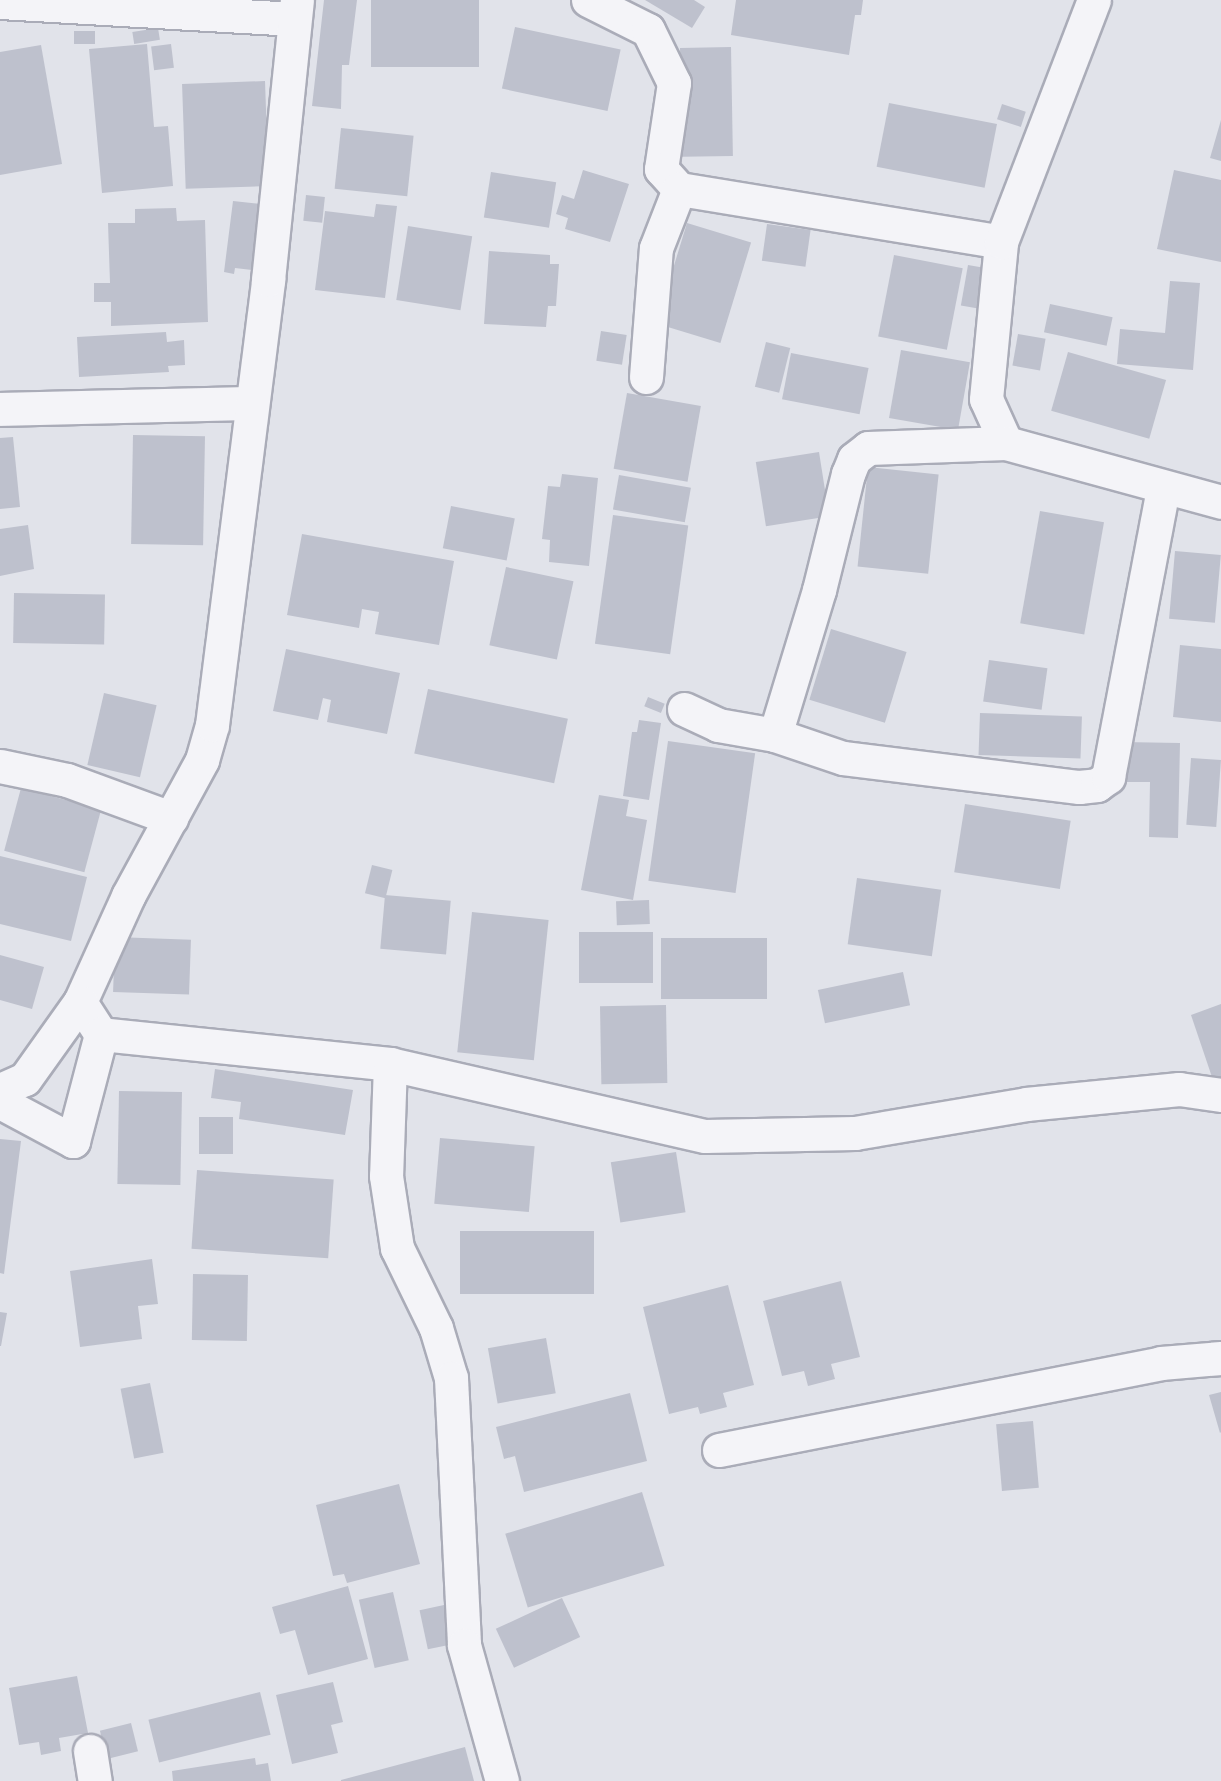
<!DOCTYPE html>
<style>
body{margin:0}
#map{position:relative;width:1221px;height:1781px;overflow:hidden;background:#e1e3ea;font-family:"Exo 2",sans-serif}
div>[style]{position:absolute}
.building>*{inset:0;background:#bec1cd;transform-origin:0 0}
.roads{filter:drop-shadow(2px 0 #aaacb8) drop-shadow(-2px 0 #aaacb8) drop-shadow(0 2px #aaacb8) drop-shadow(0 -2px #aaacb8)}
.minor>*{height:33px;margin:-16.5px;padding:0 16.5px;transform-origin:16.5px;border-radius:16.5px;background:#f4f4f8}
span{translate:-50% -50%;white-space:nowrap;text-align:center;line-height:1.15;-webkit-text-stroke:4.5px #f0f2f7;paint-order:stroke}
</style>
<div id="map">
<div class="building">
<i style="clip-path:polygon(324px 0,357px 0,349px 65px,342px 65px,341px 109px,312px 106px)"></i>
<i style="left:371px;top:0;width:108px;height:67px"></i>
<i style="clip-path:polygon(645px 0,694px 0,705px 7px,692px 28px)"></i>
<i style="clip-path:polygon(736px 0,863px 0,861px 15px,855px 15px,849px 55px,731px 35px)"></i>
<i style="left:515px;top:27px;width:108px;height:63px;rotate:12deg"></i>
<i style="left:158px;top:28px;width:12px;height:26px;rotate:81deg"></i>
<i style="left:74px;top:31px;width:21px;height:13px"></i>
<i style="clip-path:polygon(147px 44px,154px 127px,168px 126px,173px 186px,102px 193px,89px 49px)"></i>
<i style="left:171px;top:44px;width:24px;height:20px;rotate:83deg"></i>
<i style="clip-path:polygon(41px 45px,62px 164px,0 175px,0 52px)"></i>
<i style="left:731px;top:47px;width:109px;height:51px;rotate:89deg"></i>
<i style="left:265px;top:81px;width:105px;height:83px;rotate:88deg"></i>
<i style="left:889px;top:103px;width:110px;height:65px;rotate:11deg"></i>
<i style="left:1002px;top:104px;width:25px;height:16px;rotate:18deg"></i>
<i style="clip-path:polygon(1221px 120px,1221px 161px,1210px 158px)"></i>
<i style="left:341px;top:128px;width:73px;height:61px;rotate:6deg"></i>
<i style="clip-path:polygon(583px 170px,629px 184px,610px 242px,565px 229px,568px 218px,556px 214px,562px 195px,574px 199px)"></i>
<i style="clip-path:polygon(1174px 170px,1221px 180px,1221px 262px,1157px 249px)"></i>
<i style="left:491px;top:172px;width:66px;height:46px;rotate:9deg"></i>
<i style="left:306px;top:195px;width:19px;height:26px;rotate:6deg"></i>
<i style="clip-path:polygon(233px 201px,261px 204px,252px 270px,235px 268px,234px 274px,224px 272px)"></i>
<i style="clip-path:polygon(376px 204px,397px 206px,385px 298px,315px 290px,325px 211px,374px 217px)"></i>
<i style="clip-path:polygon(176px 208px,177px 221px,205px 220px,208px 322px,111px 326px,111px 302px,94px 302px,94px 283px,110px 283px,108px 223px,135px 223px,135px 209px)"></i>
<i style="left:687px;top:223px;width:67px;height:105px;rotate:17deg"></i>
<i style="left:767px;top:224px;width:44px;height:37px;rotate:8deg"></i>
<i style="left:408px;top:226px;width:65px;height:75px;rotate:9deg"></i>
<i style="clip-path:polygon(489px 251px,550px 255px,550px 264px,559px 264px,556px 306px,548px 306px,546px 327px,484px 324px)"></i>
<i style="left:894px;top:255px;width:70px;height:83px;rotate:11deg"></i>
<i style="left:968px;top:265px;width:22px;height:41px;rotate:10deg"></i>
<i style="clip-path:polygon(1170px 281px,1200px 283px,1193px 370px,1117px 364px,1120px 329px,1165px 333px)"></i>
<i style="left:1050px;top:304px;width:64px;height:29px;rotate:12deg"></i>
<i style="left:601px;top:331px;width:26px;height:30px;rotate:9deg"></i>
<i style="clip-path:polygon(166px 332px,167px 342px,184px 340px,185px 365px,168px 366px,169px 372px,79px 377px,77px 337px)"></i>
<i style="left:1018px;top:334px;width:28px;height:32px;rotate:10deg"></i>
<i style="left:766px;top:342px;width:25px;height:46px;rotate:14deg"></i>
<i style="left:901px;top:350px;width:70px;height:69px;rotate:10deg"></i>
<i style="left:1068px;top:352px;width:102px;height:61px;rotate:16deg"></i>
<i style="left:791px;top:353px;width:79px;height:47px;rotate:11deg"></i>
<i style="left:627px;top:393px;width:75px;height:77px;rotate:10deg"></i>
<i style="left:133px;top:435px;width:72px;height:109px;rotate:1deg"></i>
<i style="clip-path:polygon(13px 437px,20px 507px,0 509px,0 438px)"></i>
<i style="left:819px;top:452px;width:65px;height:64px;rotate:81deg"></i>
<i style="left:868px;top:467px;width:71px;height:100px;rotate:6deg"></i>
<i style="clip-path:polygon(562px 474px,598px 478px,589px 566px,549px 562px,550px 540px,542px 539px,548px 486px,560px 487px)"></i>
<i style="left:619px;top:475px;width:73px;height:35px;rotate:10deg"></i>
<i style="left:451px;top:506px;width:65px;height:43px;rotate:11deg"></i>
<i style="left:1040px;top:511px;width:65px;height:114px;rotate:10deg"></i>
<i style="left:613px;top:515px;width:76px;height:130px;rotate:8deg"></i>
<i style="clip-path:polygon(28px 525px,34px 569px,0 576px,0 529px)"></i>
<i style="clip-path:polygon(302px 534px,454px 561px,439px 645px,375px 634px,379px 612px,362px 609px,359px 628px,287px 615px)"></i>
<i style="left:1175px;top:551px;width:46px;height:68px;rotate:5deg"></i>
<i style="left:506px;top:567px;width:69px;height:80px;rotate:12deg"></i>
<i style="left:14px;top:593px;width:91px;height:50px;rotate:1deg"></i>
<i style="left:831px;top:629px;width:79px;height:74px;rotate:17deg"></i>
<i style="clip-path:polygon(1180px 645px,1221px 649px,1221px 722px,1173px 717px)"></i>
<i style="clip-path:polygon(286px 649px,400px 673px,387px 734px,327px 722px,331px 700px,323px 698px,318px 720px,273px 711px)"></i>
<i style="left:989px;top:660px;width:59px;height:42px;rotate:8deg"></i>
<i style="left:428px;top:689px;width:143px;height:66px;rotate:12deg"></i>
<i style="left:104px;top:693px;width:54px;height:74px;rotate:13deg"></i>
<i style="left:648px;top:697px;width:18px;height:10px;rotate:22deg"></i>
<i style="left:980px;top:713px;width:102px;height:42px;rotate:2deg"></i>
<i style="clip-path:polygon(639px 720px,661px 723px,649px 800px,623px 796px,632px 732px,637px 732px)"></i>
<i style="left:668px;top:741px;width:88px;height:141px;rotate:8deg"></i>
<i style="clip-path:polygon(1122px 742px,1180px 743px,1178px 838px,1149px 837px,1150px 782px,1122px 782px)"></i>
<i style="left:1191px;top:758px;width:30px;height:67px;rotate:4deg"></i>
<i style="left:21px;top:788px;width:83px;height:65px;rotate:15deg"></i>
<i style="clip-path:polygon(599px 795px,629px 800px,626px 816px,647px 820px,633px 900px,581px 890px)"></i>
<i style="left:965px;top:804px;width:107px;height:69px;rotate:9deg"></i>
<i style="clip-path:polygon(0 856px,87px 877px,71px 941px,0 924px)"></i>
<i style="left:372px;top:865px;width:21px;height:29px;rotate:14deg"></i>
<i style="left:857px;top:878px;width:85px;height:67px;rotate:8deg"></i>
<i style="left:385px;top:895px;width:66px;height:54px;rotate:5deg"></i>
<i style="left:649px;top:900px;width:24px;height:33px;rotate:88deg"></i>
<i style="left:472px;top:912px;width:77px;height:141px;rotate:6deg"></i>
<i style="left:653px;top:932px;width:51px;height:74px;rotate:90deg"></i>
<i style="left:115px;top:937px;width:76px;height:55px;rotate:2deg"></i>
<i style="left:661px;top:938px;width:106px;height:61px"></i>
<i style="clip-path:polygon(0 955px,44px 967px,32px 1009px,0 1000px)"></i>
<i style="left:903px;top:972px;width:34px;height:87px;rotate:78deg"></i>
<i style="clip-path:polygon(1221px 1004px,1221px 1081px,1214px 1083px,1191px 1015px)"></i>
<i style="left:666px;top:1005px;width:78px;height:66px;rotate:89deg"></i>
<i style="clip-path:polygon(215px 1069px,353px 1090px,345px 1135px,239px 1119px,241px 1102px,211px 1098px)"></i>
<i style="left:119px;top:1091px;width:63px;height:93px;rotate:1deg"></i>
<i style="left:233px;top:1117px;width:37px;height:34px;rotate:90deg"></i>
<i style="left:440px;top:1138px;width:95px;height:66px;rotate:5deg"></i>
<i style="clip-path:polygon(0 1139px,21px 1141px,4px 1274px,0 1273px)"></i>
<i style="left:676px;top:1152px;width:61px;height:66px;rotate:81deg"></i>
<i style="left:197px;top:1170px;width:137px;height:79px;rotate:4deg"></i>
<i style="left:594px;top:1231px;width:63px;height:134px;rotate:90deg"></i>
<i style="clip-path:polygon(152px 1259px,158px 1304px,138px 1306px,142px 1339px,80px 1347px,70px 1271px)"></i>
<i style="left:193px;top:1274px;width:55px;height:66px;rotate:1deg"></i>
<i style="clip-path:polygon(841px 1281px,860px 1357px,831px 1364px,835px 1379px,808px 1386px,804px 1371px,782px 1376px,763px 1301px)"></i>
<i style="clip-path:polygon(728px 1285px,754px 1385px,723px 1393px,727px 1407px,700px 1414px,698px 1407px,669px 1414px,643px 1307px)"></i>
<i style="clip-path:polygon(0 1312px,7px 1313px,1px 1346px,0 1346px)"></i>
<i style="left:546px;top:1338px;width:56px;height:59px;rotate:80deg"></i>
<i style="left:150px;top:1383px;width:71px;height:30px;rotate:79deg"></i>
<i style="clip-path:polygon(1221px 1392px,1221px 1432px,1220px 1433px,1209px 1395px)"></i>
<i style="clip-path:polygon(630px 1393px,647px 1461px,524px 1492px,515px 1456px,504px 1459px,496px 1427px)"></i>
<i style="left:1033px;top:1421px;width:67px;height:37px;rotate:85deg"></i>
<i style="clip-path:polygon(399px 1484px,420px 1564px,347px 1583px,344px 1574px,333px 1576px,316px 1505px)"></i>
<i style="left:642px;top:1492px;width:77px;height:143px;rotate:73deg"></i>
<i style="clip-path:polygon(348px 1586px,368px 1659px,308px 1675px,295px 1630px,280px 1634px,272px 1607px)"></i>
<i style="left:393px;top:1592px;width:70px;height:35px;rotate:77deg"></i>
<i style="left:562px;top:1598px;width:43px;height:73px;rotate:65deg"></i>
<i style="left:444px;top:1605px;width:40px;height:25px;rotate:78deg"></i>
<i style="clip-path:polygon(77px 1676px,88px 1733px,59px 1738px,61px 1751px,41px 1755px,39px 1742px,19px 1745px,9px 1688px)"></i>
<i style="clip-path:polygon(333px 1682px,343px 1722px,331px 1725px,338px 1753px,292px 1764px,276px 1695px)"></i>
<i style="left:260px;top:1692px;width:44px;height:115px;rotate:76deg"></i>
<i style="left:131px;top:1723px;width:29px;height:32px;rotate:76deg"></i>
<i style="clip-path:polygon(465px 1747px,474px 1781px,341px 1781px,341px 1780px)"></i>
<i style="clip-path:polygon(255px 1758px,256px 1765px,268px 1763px,271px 1781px,173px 1781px,172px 1771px)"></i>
</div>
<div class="roads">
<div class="minor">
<i style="left:588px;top:0;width:67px;rotate:26.6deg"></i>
<i style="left:648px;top:30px;width:59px;rotate:63.9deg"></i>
<i style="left:674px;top:83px;width:87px;rotate:98.6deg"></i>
<i style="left:661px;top:169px;width:27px;rotate:48deg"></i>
<i style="left:679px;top:189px;width:326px;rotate:9.3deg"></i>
<i style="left:0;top:2px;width:295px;rotate:3.3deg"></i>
<i style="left:646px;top:377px;width:129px;rotate:-85.6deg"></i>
<i style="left:656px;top:248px;width:63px;rotate:-68.7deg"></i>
<i style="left:0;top:409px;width:252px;rotate:-1.4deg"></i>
<i style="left:1006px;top:443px;width:48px;rotate:-114.4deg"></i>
<i style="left:986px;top:399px;width:158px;rotate:-84.5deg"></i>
<i style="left:1001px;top:242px;width:259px;rotate:-69deg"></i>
<i style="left:684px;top:709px;width:38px;rotate:25deg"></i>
<i style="left:718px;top:725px;width:58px;rotate:10deg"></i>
<i style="left:775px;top:735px;width:72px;rotate:18.7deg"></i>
<i style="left:843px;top:758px;width:238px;rotate:7deg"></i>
<i style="left:1079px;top:787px;width:18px;rotate:-6deg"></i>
<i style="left:1097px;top:785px;width:14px;rotate:-36deg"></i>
<i style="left:1108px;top:777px;width:294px;rotate:-79.2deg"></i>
<i style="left:775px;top:735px;width:152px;rotate:-73.1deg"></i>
<i style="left:819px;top:590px;width:120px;rotate:-76deg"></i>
<i style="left:848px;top:474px;width:16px;rotate:-68deg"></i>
<i style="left:854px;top:459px;width:18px;rotate:-38deg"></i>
<i style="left:868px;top:448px;width:138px;rotate:-2.1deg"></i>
<i style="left:1006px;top:443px;width:223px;rotate:15.3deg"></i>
<i style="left:0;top:766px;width:68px;rotate:11.8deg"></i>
<i style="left:67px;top:780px;width:111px;rotate:20.1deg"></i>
<i style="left:80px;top:1002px;width:116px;rotate:-65.6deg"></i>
<i style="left:128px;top:896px;width:155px;rotate:-61.4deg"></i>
<i style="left:202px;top:760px;width:36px;rotate:-74deg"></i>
<i style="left:212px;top:725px;width:449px;rotate:-82.8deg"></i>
<i style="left:268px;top:280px;width:281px;rotate:-84.1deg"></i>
<i style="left:390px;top:1064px;width:112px;rotate:92deg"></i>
<i style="left:386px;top:1176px;width:73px;rotate:81.3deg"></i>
<i style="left:397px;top:1248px;width:89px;rotate:64deg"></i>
<i style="left:436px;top:1328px;width:52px;rotate:73.3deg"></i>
<i style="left:451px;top:1378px;width:267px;rotate:87.2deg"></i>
<i style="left:464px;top:1645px;width:141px;rotate:74.4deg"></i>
<i style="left:0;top:1090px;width:27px;rotate:-24deg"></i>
<i style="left:25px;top:1079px;width:95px;rotate:-54.5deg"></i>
<i style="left:80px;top:1002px;width:38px;rotate:57deg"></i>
<i style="left:101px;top:1034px;width:291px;rotate:5.9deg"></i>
<i style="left:390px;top:1064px;width:323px;rotate:12.9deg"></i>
<i style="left:705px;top:1136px;width:150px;rotate:-1.1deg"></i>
<i style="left:855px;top:1133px;width:173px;rotate:-9.6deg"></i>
<i style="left:1026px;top:1104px;width:154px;rotate:-5.6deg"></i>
<i style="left:1179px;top:1089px;width:42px;rotate:8.1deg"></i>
<i style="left:0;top:1102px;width:83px;rotate:28.1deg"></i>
<i style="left:73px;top:1141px;width:111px;rotate:-75.3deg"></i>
<i style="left:719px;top:1450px;width:450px;rotate:-11.1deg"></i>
<i style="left:1161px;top:1363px;width:60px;rotate:-4.8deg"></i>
<i style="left:90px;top:1751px;width:30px;rotate:81deg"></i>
</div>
</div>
</div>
